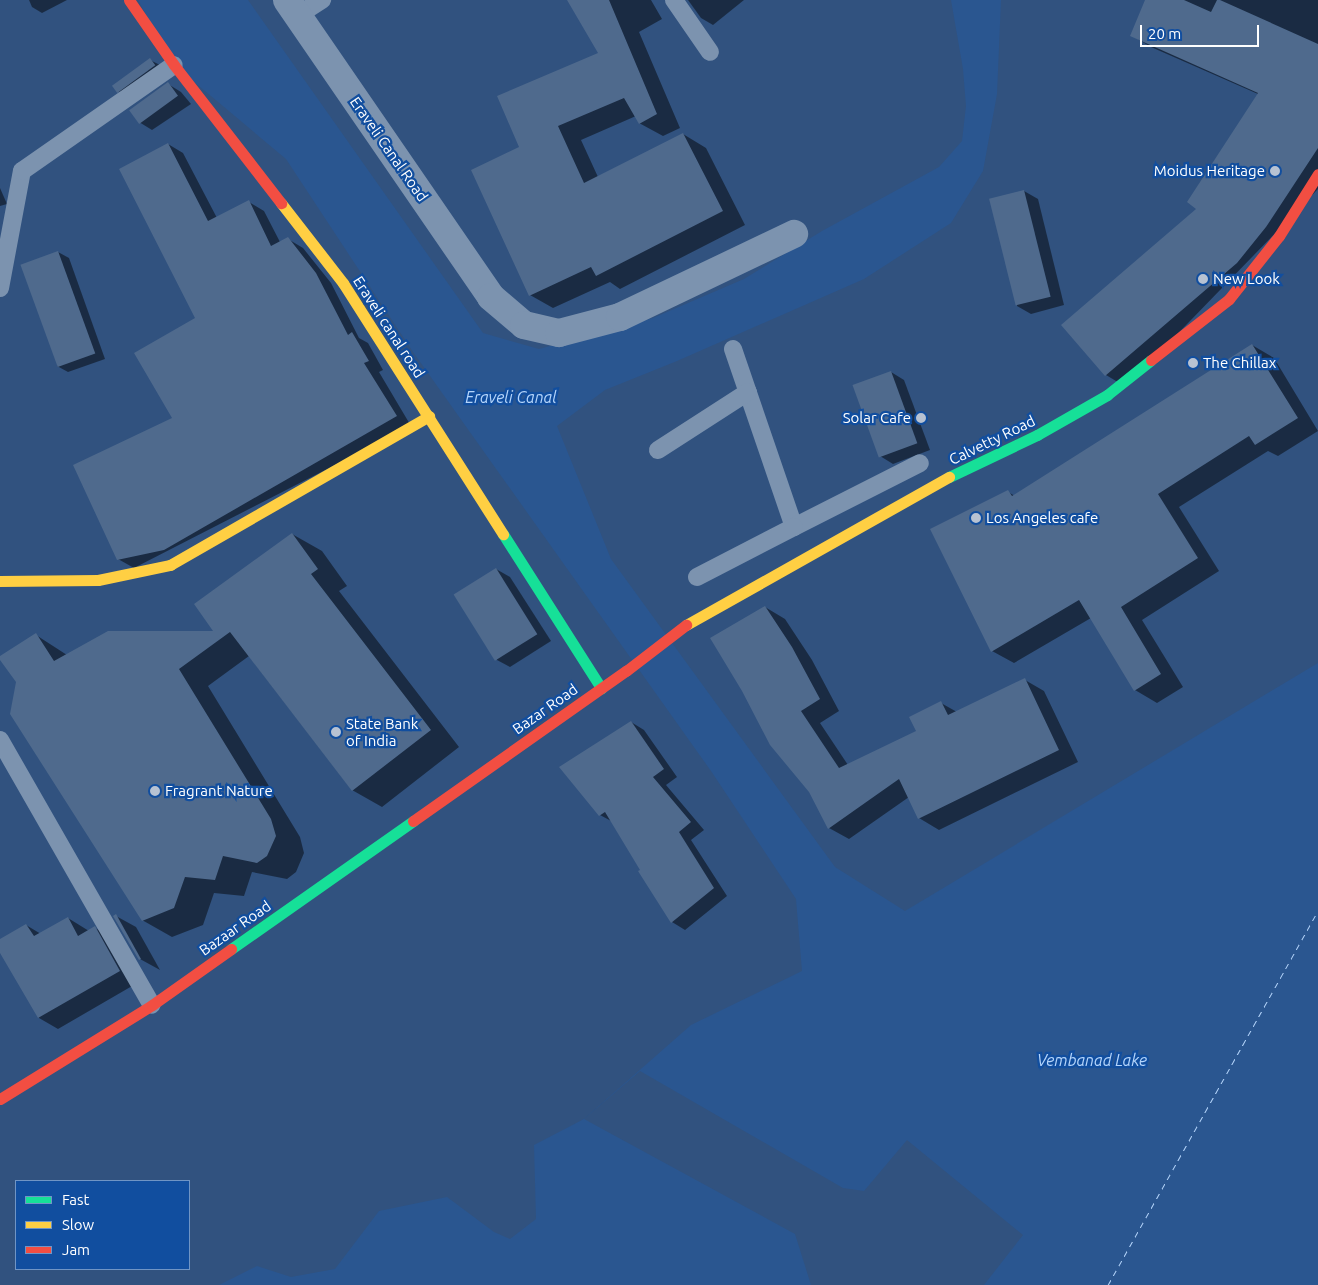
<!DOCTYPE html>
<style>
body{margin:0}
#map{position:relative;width:1318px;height:1285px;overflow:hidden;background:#31527f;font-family:Ubuntu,sans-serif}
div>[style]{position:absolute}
.water>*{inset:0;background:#2a5690}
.pier>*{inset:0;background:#31527f}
.shadow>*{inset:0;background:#0007}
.ferry>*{height:1px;margin-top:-0.5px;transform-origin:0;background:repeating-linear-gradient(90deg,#b5d5fb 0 6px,transparent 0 11px)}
.building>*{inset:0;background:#4f6a8d;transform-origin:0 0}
.lane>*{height:18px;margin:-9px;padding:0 9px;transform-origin:9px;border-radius:9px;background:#7c93af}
.street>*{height:28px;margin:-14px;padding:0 14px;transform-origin:14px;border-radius:14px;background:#7c93af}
.fast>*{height:11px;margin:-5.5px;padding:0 5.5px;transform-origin:5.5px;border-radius:5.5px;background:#16e098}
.slow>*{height:11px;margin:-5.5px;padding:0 5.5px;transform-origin:5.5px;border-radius:5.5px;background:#ffcf43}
.jam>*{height:11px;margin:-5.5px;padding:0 5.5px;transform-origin:5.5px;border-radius:5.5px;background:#f24e42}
.dots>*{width:14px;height:14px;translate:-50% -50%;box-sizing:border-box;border:2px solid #114e9f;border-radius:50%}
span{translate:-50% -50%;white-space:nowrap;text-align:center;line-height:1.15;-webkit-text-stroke:4.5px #114e9f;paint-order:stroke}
.street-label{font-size:15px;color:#fff}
.poi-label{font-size:15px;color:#fff}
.right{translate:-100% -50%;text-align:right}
.left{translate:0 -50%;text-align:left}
.water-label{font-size:16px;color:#b5d5fb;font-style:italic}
.legend{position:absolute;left:15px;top:1180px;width:175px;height:90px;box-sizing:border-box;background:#114e9f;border:1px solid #7095c5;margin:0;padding:6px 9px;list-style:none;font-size:15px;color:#fff}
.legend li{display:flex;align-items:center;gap:10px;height:25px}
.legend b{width:25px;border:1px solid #7095c5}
.scale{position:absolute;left:1140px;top:25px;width:119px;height:22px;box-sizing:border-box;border:2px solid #fff;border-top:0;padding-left:6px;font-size:15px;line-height:18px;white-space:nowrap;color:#fff;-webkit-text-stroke:4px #114e9f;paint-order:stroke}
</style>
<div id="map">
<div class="water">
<i style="clip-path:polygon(138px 0,248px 0,483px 333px,539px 349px,653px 318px,744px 279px,822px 231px,939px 167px,962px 141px,966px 106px,963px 69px,951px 0,1001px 0,997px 94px,983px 171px,951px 223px,864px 279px,677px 361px,605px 390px,557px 426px,611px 559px,835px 867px,905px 911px,1318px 663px,1318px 1285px,219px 1285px,257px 1266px,291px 1277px,335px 1269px,379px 1211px,447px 1197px,494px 1232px,510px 1239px,536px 1219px,534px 1145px,584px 1119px,691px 1025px,802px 971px,796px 899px,711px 771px,413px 352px,286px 159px,174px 65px)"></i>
</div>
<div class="pier">
<i style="clip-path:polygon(640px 1071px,843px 1188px,864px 1191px,907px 1140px,1023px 1235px,984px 1285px,811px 1285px,795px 1234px,584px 1119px)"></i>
</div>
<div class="shadow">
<i style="clip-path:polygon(29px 0,67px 0,42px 13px,32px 7px)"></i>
<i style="clip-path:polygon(569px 0,651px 0,662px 19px,639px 32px,680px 128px,663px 136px,639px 123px,636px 116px,581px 140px,598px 177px,683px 134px,706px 148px,745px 225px,620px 289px,610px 282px,553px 308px,530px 295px,520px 148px,600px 54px)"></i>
<i style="clip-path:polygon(688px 0,744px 0,713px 25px,701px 18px)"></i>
<i style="clip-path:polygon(1147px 0,1318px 0,1318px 189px,1126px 387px,1106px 375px,1063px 325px,1198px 209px,1258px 94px,1151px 47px,1131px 35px)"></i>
<i style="clip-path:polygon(150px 60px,164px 67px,131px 99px,118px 91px)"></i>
<i style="clip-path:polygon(168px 84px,181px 92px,191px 104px,152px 130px,139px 122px)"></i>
<i style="clip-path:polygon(168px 144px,183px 153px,217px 218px,249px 202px,264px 211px,280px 242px,288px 239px,303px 248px,331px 283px,359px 338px,368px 343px,383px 370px,379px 372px,411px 426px,134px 568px,118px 559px,174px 419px,196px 318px)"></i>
<i style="clip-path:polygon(0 188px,7px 204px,0 206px)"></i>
<i style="clip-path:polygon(1024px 191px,1038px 199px,1064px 305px,1031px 314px,1017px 306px)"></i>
<i style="clip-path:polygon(58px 252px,69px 258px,105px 359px,68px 372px,57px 366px)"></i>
<i style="clip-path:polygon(1252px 345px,1274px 358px,1318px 431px,1278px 456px,1268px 451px,1179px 507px,1219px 571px,1142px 620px,1183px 687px,1157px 703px,1135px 690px,1091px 618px,1014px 663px,992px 651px,1008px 492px,1015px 496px)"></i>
<i style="clip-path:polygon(891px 372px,904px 380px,930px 450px,893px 464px,880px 456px)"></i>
<i style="clip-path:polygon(292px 534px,322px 551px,347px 586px,339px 591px,459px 747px,382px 807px,352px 790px,249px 656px,208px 686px,300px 837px,304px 853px,296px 872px,287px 879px,252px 872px,244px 896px,214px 893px,203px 925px,172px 937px,142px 920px,17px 682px,0 658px,36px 635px,67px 655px,216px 632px)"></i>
<i style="clip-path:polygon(496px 569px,510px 577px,551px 641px,510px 667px,497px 660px)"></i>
<i style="clip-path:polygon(765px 607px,785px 619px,812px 660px,839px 711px,820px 723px,848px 765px,918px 731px,941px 703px,957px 712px,1025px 680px,1044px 691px,1078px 762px,939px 830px,919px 818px,909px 797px,849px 839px,829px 828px)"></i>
<i style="clip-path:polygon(631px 722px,644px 730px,677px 777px,666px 785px,704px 830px,691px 840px,727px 896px,685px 930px,672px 922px,613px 822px,600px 815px)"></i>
<i style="clip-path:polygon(116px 916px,136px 927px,160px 970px,140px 959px)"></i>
<i style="clip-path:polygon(68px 918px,89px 931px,95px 928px,115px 939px,139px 982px,58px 1029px,39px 1018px,0 950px,0 941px,26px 925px,41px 934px)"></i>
</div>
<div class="ferry">
<i style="left:1108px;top:1285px;width:429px;rotate:-60.7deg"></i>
</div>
<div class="building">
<i style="clip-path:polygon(567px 0,609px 0,657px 114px,639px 124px,624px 98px,558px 126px,584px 183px,683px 133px,723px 211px,596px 276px,591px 267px,529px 296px,471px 170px,519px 147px,497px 96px,598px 53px)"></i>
<i style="clip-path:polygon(1145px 0,1184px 0,1211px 12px,1217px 0,1220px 0,1318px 44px,1318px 148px,1266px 227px,1237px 263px,1105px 376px,1061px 325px,1196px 209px,1187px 202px,1258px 93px,1130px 36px)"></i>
<i style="left:150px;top:58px;width:9px;height:47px;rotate:54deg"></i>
<i style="left:168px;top:82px;width:17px;height:48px;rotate:54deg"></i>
<i style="clip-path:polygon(168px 143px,208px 221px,249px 200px,271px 246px,288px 237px,316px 273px,348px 335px,352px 332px,369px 361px,364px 363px,397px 416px,164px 550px,117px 560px,73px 465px,172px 418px,134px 353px,195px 318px,119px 169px)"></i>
<i style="left:1024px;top:190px;width:110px;height:36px;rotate:76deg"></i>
<i style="left:58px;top:251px;width:109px;height:40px;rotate:70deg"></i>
<i style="clip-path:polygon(1252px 344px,1298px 418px,1255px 445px,1249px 436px,1158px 494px,1198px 558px,1121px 607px,1161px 674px,1134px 691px,1079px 600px,991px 652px,930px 529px,1008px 490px,1012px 496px)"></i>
<i style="left:891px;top:371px;width:77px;height:41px;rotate:70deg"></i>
<i style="clip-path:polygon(292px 533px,318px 569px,311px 574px,431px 730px,352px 791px,230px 632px,179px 669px,271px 819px,276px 836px,267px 856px,257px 863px,223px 856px,215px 880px,185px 877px,174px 908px,142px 921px,10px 714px,16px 682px,0 660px,0 656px,36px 633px,54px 661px,108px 631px,213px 631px,194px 604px)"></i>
<i style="left:496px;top:568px;width:78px;height:50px;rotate:58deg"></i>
<i style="clip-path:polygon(765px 606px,792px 647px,820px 699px,801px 711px,839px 768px,916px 731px,909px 717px,941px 701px,948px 715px,1025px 678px,1059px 750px,918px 819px,899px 779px,828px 829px,809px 792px,770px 745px,742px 691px,710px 638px)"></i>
<i style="clip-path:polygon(631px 721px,664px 769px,653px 777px,691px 822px,679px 832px,714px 888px,671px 923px,638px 871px,640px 870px,605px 812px,599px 816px,559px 767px)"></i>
<i style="clip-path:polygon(116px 914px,141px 959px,139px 960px,113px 916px)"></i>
<i style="clip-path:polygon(68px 917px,78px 936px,95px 926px,120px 971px,38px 1018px,0 953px,0 939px,26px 924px,34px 936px)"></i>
</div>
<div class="lane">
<i style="left:674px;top:0;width:63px;rotate:55.3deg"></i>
<i style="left:297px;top:16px;width:30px;rotate:-33deg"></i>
<i style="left:0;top:288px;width:119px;rotate:-79.4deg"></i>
<i style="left:22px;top:171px;width:185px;rotate:-34.9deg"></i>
<i style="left:733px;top:349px;width:188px;rotate:71.1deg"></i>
<i style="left:794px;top:527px;width:141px;rotate:-26.9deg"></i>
<i style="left:658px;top:450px;width:107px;rotate:-32.8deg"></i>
<i style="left:697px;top:577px;width:109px;rotate:-27.3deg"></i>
<i style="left:0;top:740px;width:305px;rotate:60.2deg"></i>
</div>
<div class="street">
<i style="left:287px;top:0;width:360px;rotate:55.5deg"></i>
<i style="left:491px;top:297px;width:43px;rotate:40.3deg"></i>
<i style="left:524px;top:325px;width:36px;rotate:13deg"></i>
<i style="left:559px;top:333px;width:63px;rotate:-14.7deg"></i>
<i style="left:620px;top:317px;width:193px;rotate:-25.5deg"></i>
</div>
<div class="fast">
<i style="left:949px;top:477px;width:98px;rotate:-25.5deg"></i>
<i style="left:1037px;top:435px;width:81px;rotate:-29.7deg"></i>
<i style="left:1107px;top:395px;width:56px;rotate:-38.5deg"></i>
<i style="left:503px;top:534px;width:183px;rotate:57.5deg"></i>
<i style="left:231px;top:949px;width:223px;rotate:-35.1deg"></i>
</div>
<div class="slow">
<i style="left:281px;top:203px;width:101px;rotate:52.2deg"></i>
<i style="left:343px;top:283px;width:298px;rotate:57.5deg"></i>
<i style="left:0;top:581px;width:98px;rotate:-0.6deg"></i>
<i style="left:98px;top:580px;width:74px;rotate:-11.8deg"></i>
<i style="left:170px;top:565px;width:299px;rotate:-29.9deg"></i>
<i style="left:686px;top:625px;width:302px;rotate:-29.4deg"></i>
</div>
<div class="jam">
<i style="left:129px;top:0;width:79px;rotate:55.3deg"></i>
<i style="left:174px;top:65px;width:175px;rotate:52.2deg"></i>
<i style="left:1151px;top:360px;width:99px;rotate:-38deg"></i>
<i style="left:1229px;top:299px;width:80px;rotate:-51.6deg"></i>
<i style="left:1279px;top:236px;width:73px;rotate:-57.8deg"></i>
<i style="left:413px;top:821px;width:261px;rotate:-35.2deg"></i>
<i style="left:626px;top:671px;width:76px;rotate:-37.5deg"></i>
<i style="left:0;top:1099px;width:179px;rotate:-31.7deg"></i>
<i style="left:152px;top:1005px;width:97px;rotate:-35.3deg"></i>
</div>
<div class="dots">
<i style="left:1275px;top:171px;background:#b7c2d2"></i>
<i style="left:1203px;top:279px;background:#b7c2d2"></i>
<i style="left:1193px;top:363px;background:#b7c2d2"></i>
<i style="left:921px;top:418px;background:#b7c2d2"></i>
<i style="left:976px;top:518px;background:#b7c2d2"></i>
<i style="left:336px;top:732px;background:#b7c2d2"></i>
<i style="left:155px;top:791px;background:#b7c2d2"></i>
</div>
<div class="street-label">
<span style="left:389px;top:149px;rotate:55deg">Eraveli Canal Road</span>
<span style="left:389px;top:327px;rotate:57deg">Eraveli canal road</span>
<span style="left:992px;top:440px;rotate:-26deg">Calvetty Road</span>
<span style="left:545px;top:709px;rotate:-35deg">Bazar Road</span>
<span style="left:235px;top:928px;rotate:-35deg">Bazaar Road</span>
</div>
<div class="poi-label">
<span class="right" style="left:1265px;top:171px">Moidus Heritage</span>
<span class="left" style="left:1213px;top:279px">New Look</span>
<span class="left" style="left:1203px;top:363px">The Chillax</span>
<span class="right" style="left:911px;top:418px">Solar Cafe</span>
<span class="left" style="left:986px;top:518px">Los Angeles cafe</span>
<span class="left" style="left:346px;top:732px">State Bank<br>of India</span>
<span class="left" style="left:165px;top:791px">Fragrant Nature</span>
</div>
<div class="water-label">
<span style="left:511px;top:397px">Eraveli Canal</span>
<span style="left:1092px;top:1060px">Vembanad Lake</span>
</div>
<ul class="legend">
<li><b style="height:6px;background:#16e098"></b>Fast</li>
<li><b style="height:6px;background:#ffcf43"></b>Slow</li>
<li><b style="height:6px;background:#f24e42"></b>Jam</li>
</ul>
<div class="scale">20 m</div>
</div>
